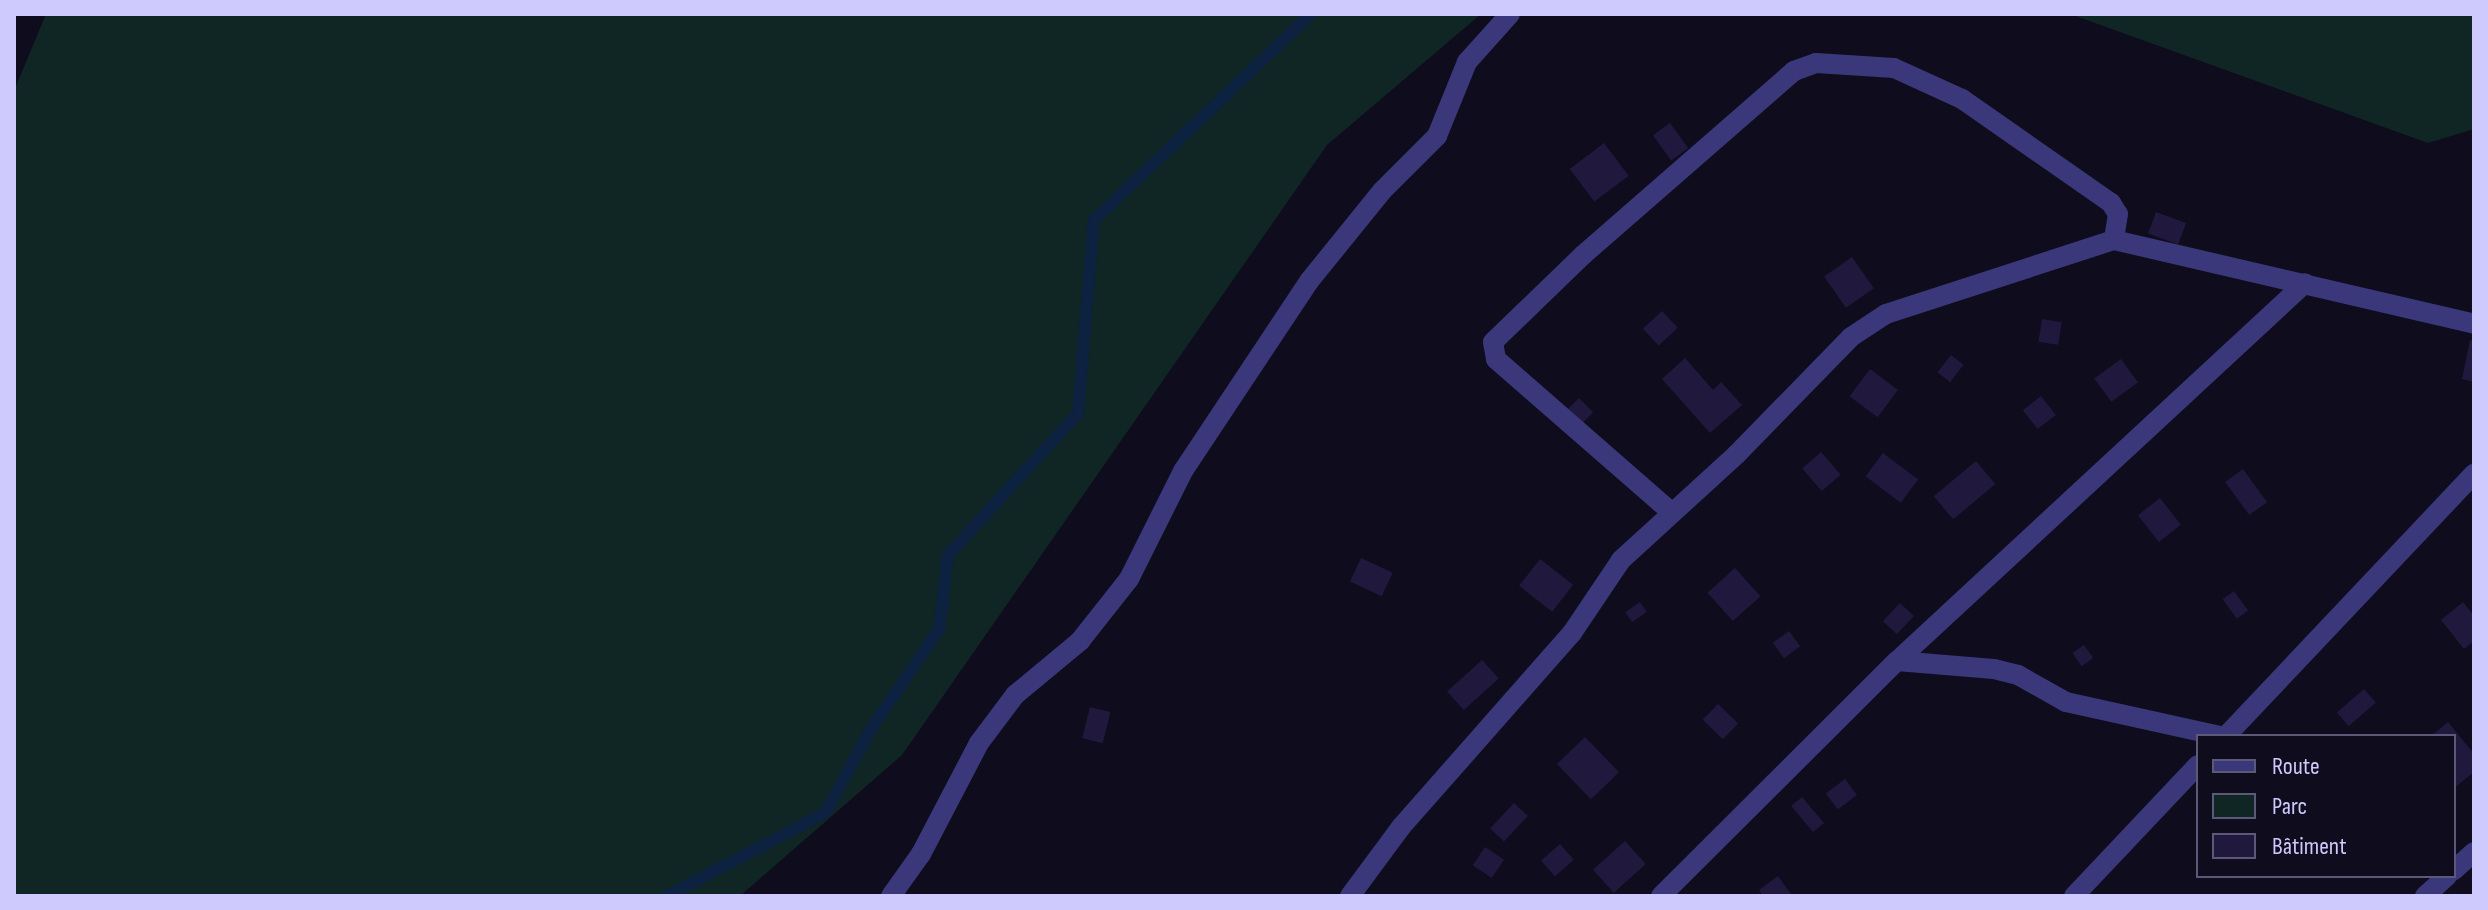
<!DOCTYPE html>
<meta charset="utf-8">
<style>
body{margin:0}
#map{position:relative;width:2488px;height:910px;overflow:hidden;background:#0f0c1d;font-family:"Sofia Sans Condensed",sans-serif}
div>[style]{position:absolute}
.green>*{inset:0;background:#0f2625}
.stream>*{height:12px;margin:-6px;padding:0 6px;transform-origin:6px;border-radius:6px;background:#0d2140}
.building>*{inset:0;background:#20193d;transform-origin:0 0}
.minor>*{height:20px;margin:-10px;padding:0 10px;transform-origin:10px;border-radius:10px;background:#3a387a}
span{translate:-50% -50%;white-space:nowrap;text-align:center;line-height:1.15;-webkit-text-stroke:6px #0f0c1d;paint-order:stroke}
.frame{position:absolute;inset:0;border:16px solid #cfcafd;pointer-events:none}
.legend{position:absolute;left:2196px;top:734px;width:260px;height:144px;box-sizing:border-box;background:#0f0c1d;border:2px solid #5c5877;margin:0;padding:10px 14px;list-style:none;font-size:24px;color:#cfcafd}
.legend li{display:flex;align-items:center;gap:16px;height:40px}
.legend b{width:40px;border:2px solid #5c5877}
</style>
<div id="map">
<div class="green">
<i style="clip-path:polygon(46px 14px,1481px 14px,1327px 145px,902px 755px,740px 896px,14px 896px,14px 91px)"></i>
<i style="clip-path:polygon(2070px 14px,2474px 14px,2474px 129px,2428px 143px)"></i>
</div>
<div class="stream">
<i style="left:667px;top:896px;width:180px;rotate:-27.8deg"></i>
<i style="left:826px;top:812px;width:91px;rotate:-61.7deg"></i>
<i style="left:869px;top:732px;width:125px;rotate:-55.8deg"></i>
<i style="left:939px;top:629px;width:75px;rotate:-83.1deg"></i>
<i style="left:948px;top:555px;width:193px;rotate:-47.5deg"></i>
<i style="left:1078px;top:413px;width:194px;rotate:-85.3deg"></i>
<i style="left:1094px;top:220px;width:299px;rotate:-43.5deg"></i>
</div>
<div class="building">
<i style="left:1670px;top:123px;width:31px;height:21px;rotate:54deg"></i>
<i style="left:1604px;top:143px;width:41px;height:43px;rotate:53deg"></i>
<i style="left:2156px;top:212px;width:32px;height:23px;rotate:20deg"></i>
<i style="left:1852px;top:257px;width:38px;height:34px;rotate:55deg"></i>
<i style="left:1662px;top:311px;width:23px;height:26px;rotate:47deg"></i>
<i style="left:2042px;top:319px;width:20px;height:23px;rotate:9deg"></i>
<i style="clip-path:polygon(2470px 340px,2474px 341px,2474px 382px,2462px 379px)"></i>
<i style="left:1951px;top:355px;width:16px;height:22px;rotate:38deg"></i>
<i style="clip-path:polygon(1685px 358px,1713px 390px,1721px 382px,1742px 405px,1710px 433px,1662px 379px)"></i>
<i style="left:2121px;top:359px;width:29px;height:33px;rotate:54deg"></i>
<i style="left:1870px;top:369px;width:35px;height:34px;rotate:37deg"></i>
<i style="left:2041px;top:396px;width:24px;height:23px;rotate:52deg"></i>
<i style="left:1579px;top:398px;width:20px;height:22px;rotate:45deg"></i>
<i style="left:1821px;top:452px;width:30px;height:25px;rotate:49deg"></i>
<i style="left:1883px;top:453px;width:44px;height:29px;rotate:37deg"></i>
<i style="left:1976px;top:461px;width:30px;height:55px;rotate:50deg"></i>
<i style="left:2243px;top:469px;width:41px;height:22px;rotate:54deg"></i>
<i style="left:2160px;top:498px;width:34px;height:28px;rotate:52deg"></i>
<i style="left:1361px;top:558px;width:35px;height:26px;rotate:25deg"></i>
<i style="left:1540px;top:559px;width:42px;height:34px;rotate:38deg"></i>
<i style="left:1735px;top:568px;width:38px;height:37px;rotate:48deg"></i>
<i style="left:2234px;top:591px;width:24px;height:14px;rotate:54deg"></i>
<i style="left:1640px;top:602px;width:12px;height:18px;rotate:55deg"></i>
<i style="clip-path:polygon(2463px 602px,2474px 616px,2474px 641px,2464px 649px,2441px 620px)"></i>
<i style="left:1900px;top:603px;width:19px;height:25px;rotate:43deg"></i>
<i style="left:1789px;top:631px;width:19px;height:20px;rotate:54deg"></i>
<i style="left:2084px;top:645px;width:16px;height:14px;rotate:55deg"></i>
<i style="left:1482px;top:660px;width:25px;height:47px;rotate:48deg"></i>
<i style="left:2364px;top:689px;width:18px;height:36px;rotate:49deg"></i>
<i style="left:1718px;top:704px;width:28px;height:22px;rotate:44deg"></i>
<i style="left:1090px;top:707px;width:21px;height:32px;rotate:14deg"></i>
<i style="clip-path:polygon(2448px 722px,2474px 754px,2474px 772px,2454px 788px,2454px 736px,2431px 736px)"></i>
<i style="left:1585px;top:737px;width:49px;height:39px;rotate:46deg"></i>
<i style="left:1845px;top:779px;width:20px;height:24px;rotate:53deg"></i>
<i style="left:1802px;top:797px;width:34px;height:14px;rotate:50deg"></i>
<i style="left:1514px;top:803px;width:19px;height:35px;rotate:43deg"></i>
<i style="left:1625px;top:841px;width:31px;height:43px;rotate:48deg"></i>
<i style="left:1560px;top:844px;width:21px;height:25px;rotate:49deg"></i>
<i style="left:1485px;top:847px;width:23px;height:22px;rotate:34deg"></i>
<i style="clip-path:polygon(1778px 876px,1791px 894px,1763px 896px,1759px 890px)"></i>
</div>
<div class="minor">
<i style="left:1670px;top:511px;width:231px;rotate:-138.9deg"></i>
<i style="left:1496px;top:359px;width:17px;rotate:-100deg"></i>
<i style="left:1493px;top:342px;width:125px;rotate:-44deg"></i>
<i style="left:1583px;top:255px;width:280px;rotate:-41.1deg"></i>
<i style="left:1794px;top:71px;width:23px;rotate:-20deg"></i>
<i style="left:1816px;top:63px;width:78px;rotate:3.7deg"></i>
<i style="left:1894px;top:68px;width:75px;rotate:24.5deg"></i>
<i style="left:1962px;top:99px;width:182px;rotate:34.9deg"></i>
<i style="left:2111px;top:203px;width:13px;rotate:58deg"></i>
<i style="left:2118px;top:214px;width:26px;rotate:99deg"></i>
<i style="left:1897px;top:661px;width:97px;rotate:4.7deg"></i>
<i style="left:1994px;top:669px;width:25px;rotate:14deg"></i>
<i style="left:2018px;top:675px;width:55px;rotate:29.4deg"></i>
<i style="left:2066px;top:702px;width:159px;rotate:12.4deg"></i>
<i style="left:2226px;top:736px;width:361px;rotate:-46.6deg"></i>
<i style="left:2454px;top:870px;width:27px;rotate:-42deg"></i>
<i style="left:891px;top:896px;width:52px;rotate:-54.5deg"></i>
<i style="left:921px;top:854px;width:125px;rotate:-62.4deg"></i>
<i style="left:979px;top:743px;width:60px;rotate:-53.1deg"></i>
<i style="left:1015px;top:695px;width:85px;rotate:-39.7deg"></i>
<i style="left:1080px;top:641px;width:79px;rotate:-51.7deg"></i>
<i style="left:1129px;top:579px;width:121px;rotate:-63.4deg"></i>
<i style="left:1183px;top:471px;width:229px;rotate:-56.4deg"></i>
<i style="left:1310px;top:280px;width:114px;rotate:-51deg"></i>
<i style="left:1382px;top:191px;width:78px;rotate:-45deg"></i>
<i style="left:1437px;top:136px;width:80px;rotate:-67.9deg"></i>
<i style="left:1467px;top:62px;width:64px;rotate:-48.1deg"></i>
<i style="left:1350px;top:896px;width:86px;rotate:-53.5deg"></i>
<i style="left:1401px;top:827px;width:259px;rotate:-48.6deg"></i>
<i style="left:1572px;top:633px;width:88px;rotate:-56.1deg"></i>
<i style="left:1621px;top:560px;width:157px;rotate:-42.4deg"></i>
<i style="left:1737px;top:454px;width:163px;rotate:-45.7deg"></i>
<i style="left:1851px;top:337px;width:42px;rotate:-33.3deg"></i>
<i style="left:1886px;top:314px;width:240px;rotate:-18deg"></i>
<i style="left:2114px;top:240px;width:370px;rotate:13.1deg"></i>
<i style="left:1661px;top:896px;width:333px;rotate:-44.9deg"></i>
<i style="left:1897px;top:661px;width:556px;rotate:-42.81deg"></i>
<i style="left:2074px;top:896px;width:180px;rotate:-46.6deg"></i>
<i style="left:2425px;top:896px;width:30px;rotate:-42deg"></i>
</div>
<div class="frame"></div>
<ul class="legend">
<li><b style="height:10px;background:#3a387a"></b>Route</li>
<li><b style="height:22px;background:#0f2625"></b>Parc</li>
<li><b style="height:22px;background:#20193d"></b>Bâtiment</li>
</ul>
</div>
